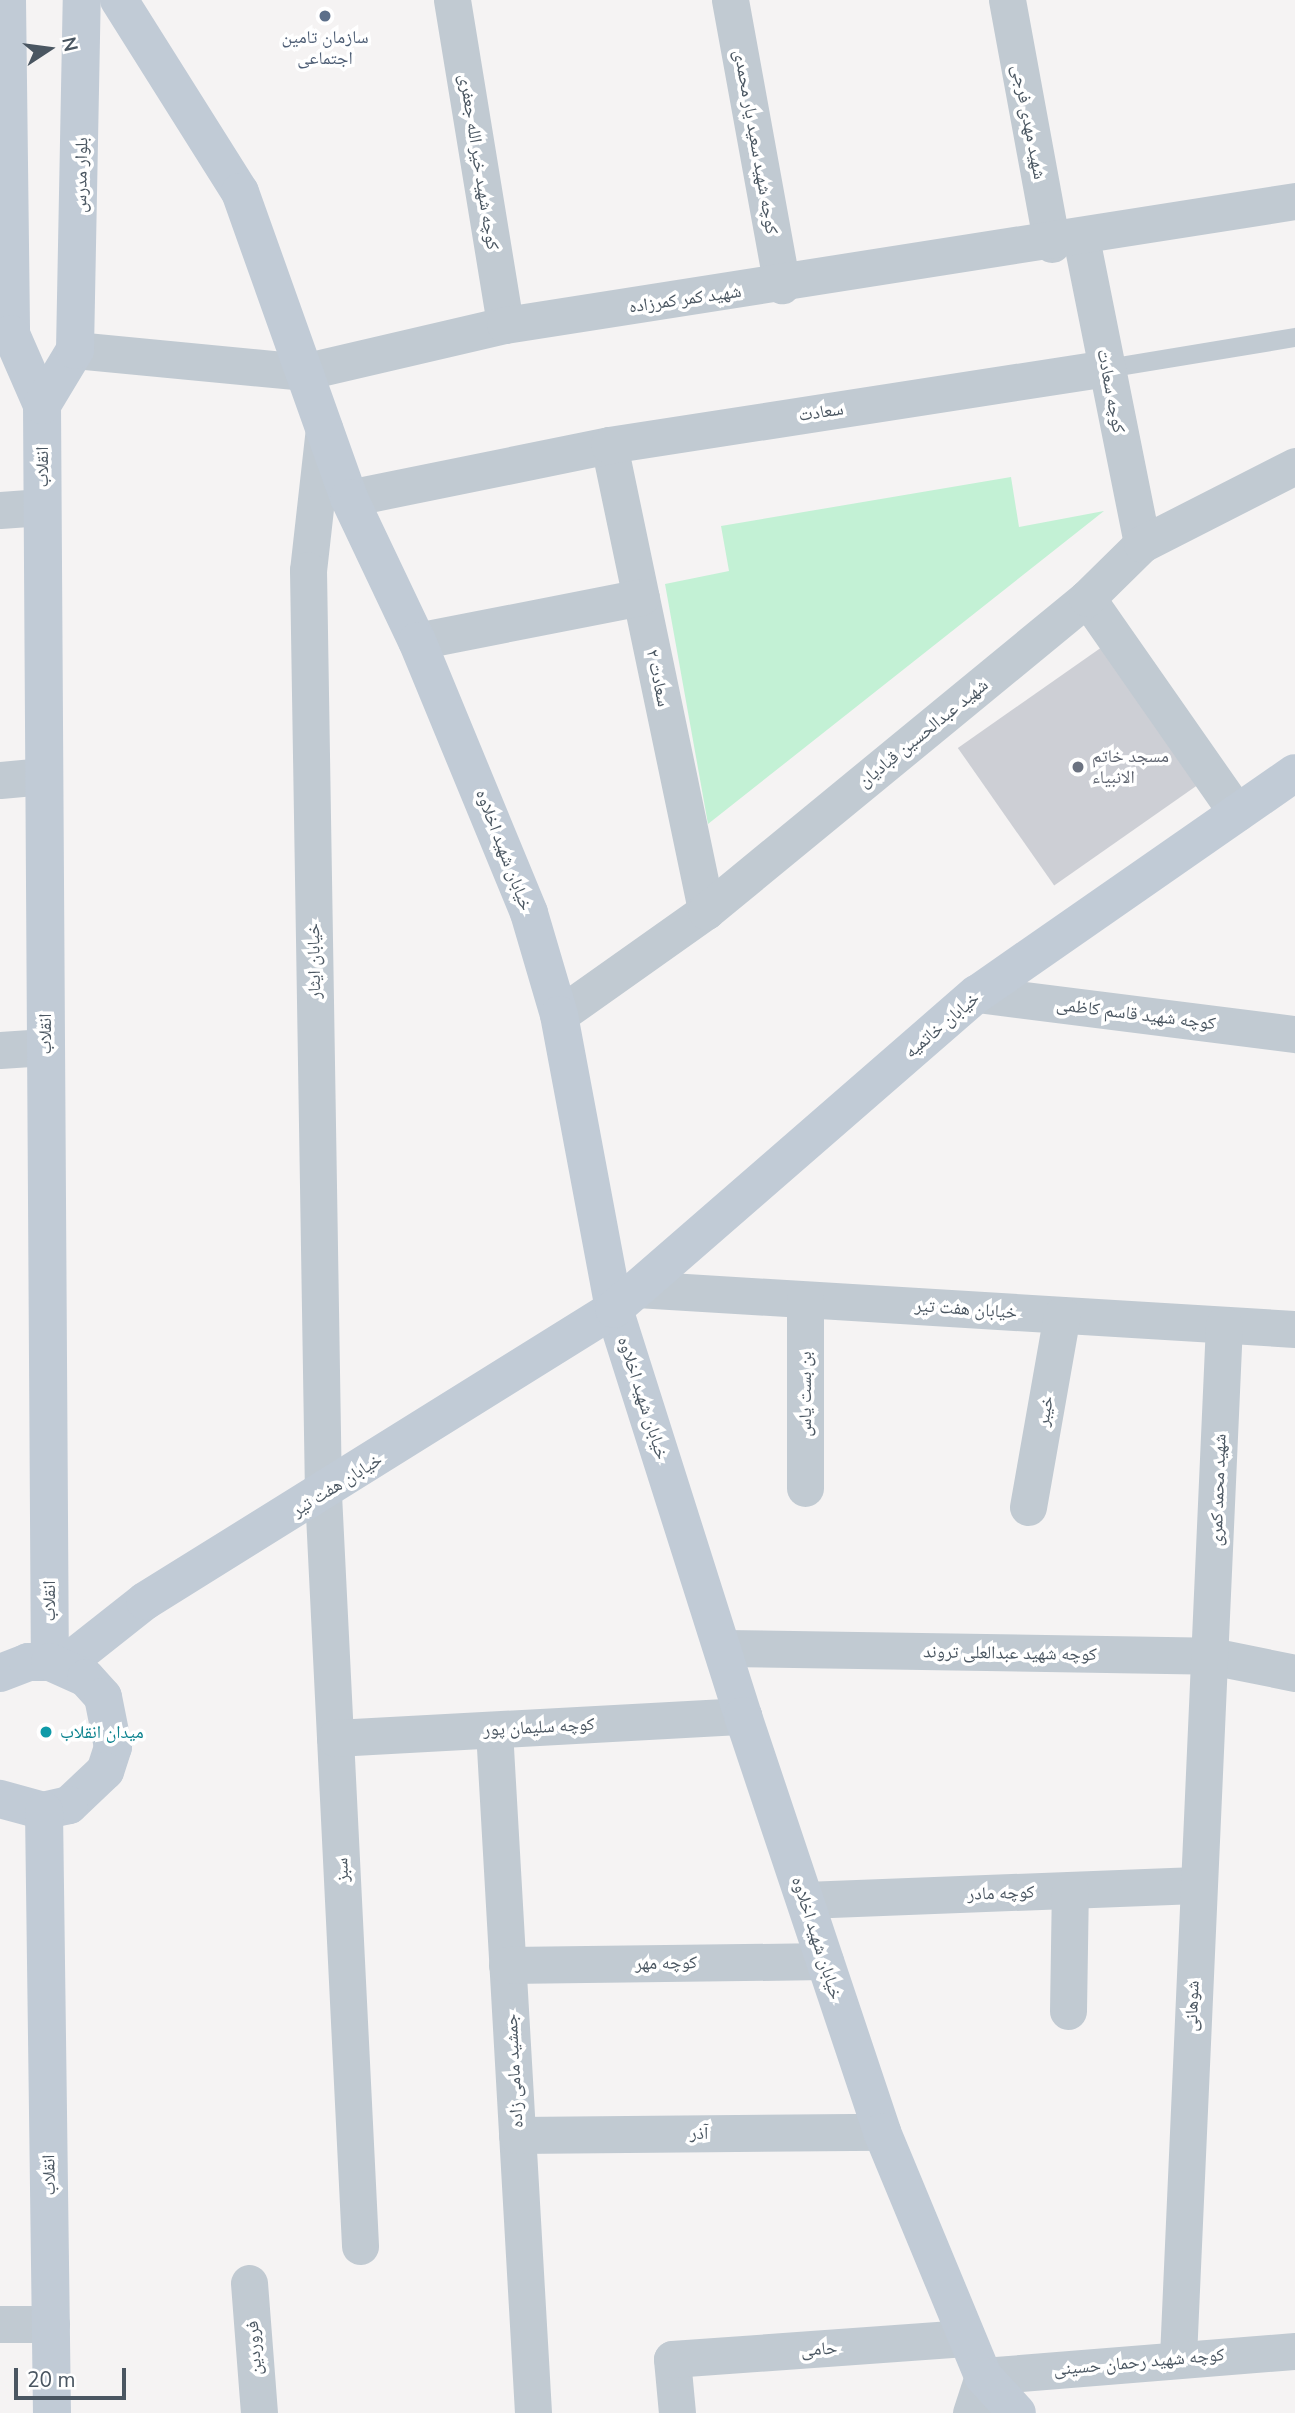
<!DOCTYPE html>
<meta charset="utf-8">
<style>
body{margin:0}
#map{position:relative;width:1295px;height:2413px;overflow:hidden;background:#f5f3f3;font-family:"Nunito Sans","Noto Naskh Arabic",sans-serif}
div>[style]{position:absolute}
.green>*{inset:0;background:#c3f1d5}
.building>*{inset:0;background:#cdcfd5;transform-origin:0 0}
.lane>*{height:19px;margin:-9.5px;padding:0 9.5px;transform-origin:9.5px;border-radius:9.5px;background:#c1cad2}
.street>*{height:37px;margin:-18.5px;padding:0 18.5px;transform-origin:18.5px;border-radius:18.5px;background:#c1cad2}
.secondary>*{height:38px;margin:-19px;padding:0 19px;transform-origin:19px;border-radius:19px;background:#c1cbd6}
.dots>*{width:19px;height:19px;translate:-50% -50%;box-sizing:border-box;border:4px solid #fff;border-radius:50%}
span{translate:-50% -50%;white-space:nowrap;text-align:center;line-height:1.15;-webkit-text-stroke:7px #fff;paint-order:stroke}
.service-label{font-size:18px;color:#4e5e75}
.street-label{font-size:18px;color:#4a5661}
.worship-label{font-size:18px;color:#5b616d}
.left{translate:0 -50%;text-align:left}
.culture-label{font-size:18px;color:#0d838f}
.north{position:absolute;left:14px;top:14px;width:70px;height:70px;-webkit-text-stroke:5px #fff;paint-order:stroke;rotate:77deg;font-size:19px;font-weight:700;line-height:28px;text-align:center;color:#4a5661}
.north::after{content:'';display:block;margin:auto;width:24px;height:32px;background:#4a5661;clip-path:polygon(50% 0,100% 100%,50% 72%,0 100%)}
.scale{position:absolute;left:14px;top:2368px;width:112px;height:32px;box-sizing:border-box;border:4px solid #4a5661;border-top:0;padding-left:9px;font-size:21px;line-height:24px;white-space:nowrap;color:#4a5661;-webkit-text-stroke:5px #fff;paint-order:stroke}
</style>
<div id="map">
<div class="green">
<i style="clip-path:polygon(1011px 477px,1019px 527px,1104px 511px,708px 824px,665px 584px,729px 571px,721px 526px)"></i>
</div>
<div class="building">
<i style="left:1102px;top:647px;width:168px;height:176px;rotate:55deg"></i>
</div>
<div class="lane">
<i style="left:1107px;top:368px;width:191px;rotate:-9.4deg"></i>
</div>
<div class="street">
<i style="left:452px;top:0;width:329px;rotate:80.7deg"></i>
<i style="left:730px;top:0;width:290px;rotate:79.7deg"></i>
<i style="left:1007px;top:0;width:248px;rotate:79.6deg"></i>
<i style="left:1081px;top:238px;width:312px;rotate:78.7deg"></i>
<i style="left:75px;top:350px;width:229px;rotate:5.5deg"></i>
<i style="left:303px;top:372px;width:207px;rotate:-13.1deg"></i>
<i style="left:505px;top:325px;width:800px;rotate:-8.92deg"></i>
<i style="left:324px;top:428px;width:143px;rotate:96.4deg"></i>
<i style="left:308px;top:570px;width:924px;rotate:89.07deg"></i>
<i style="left:323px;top:1494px;width:753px;rotate:87.18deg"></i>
<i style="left:609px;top:445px;width:476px;rotate:78.2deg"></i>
<i style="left:349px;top:498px;width:265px;rotate:-11.5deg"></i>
<i style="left:609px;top:445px;width:504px;rotate:-8.79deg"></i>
<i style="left:0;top:510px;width:42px;rotate:-4.1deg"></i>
<i style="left:1087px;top:598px;width:262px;rotate:55.1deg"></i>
<i style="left:417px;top:641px;width:228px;rotate:-11.1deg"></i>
<i style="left:0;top:780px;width:44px;rotate:-5.2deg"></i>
<i style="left:977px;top:994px;width:321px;rotate:7.2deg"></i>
<i style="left:559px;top:1015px;width:180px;rotate:-35.3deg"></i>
<i style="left:706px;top:911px;width:493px;rotate:-39.4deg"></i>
<i style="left:1087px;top:598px;width:77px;rotate:-44.5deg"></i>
<i style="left:1142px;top:544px;width:172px;rotate:-27deg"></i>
<i style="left:0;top:1050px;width:45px;rotate:-3.8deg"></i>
<i style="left:637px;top:1289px;width:659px;rotate:3.48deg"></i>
<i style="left:805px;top:1300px;width:188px;rotate:90deg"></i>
<i style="left:1028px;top:1507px;width:195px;rotate:-80deg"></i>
<i style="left:724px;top:1648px;width:487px;rotate:0.9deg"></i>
<i style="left:1211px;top:1656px;width:86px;rotate:11.4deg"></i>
<i style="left:494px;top:1730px;width:684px;rotate:86.73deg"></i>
<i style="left:335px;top:1738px;width:409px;rotate:-3.1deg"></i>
<i style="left:805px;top:1900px;width:392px;rotate:-2.2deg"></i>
<i style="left:507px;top:1965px;width:318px;rotate:-0.7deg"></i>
<i style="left:1068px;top:2011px;width:121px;rotate:-89.1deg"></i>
<i style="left:517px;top:2135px;width:365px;rotate:-0.5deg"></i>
<i style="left:249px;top:2283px;width:130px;rotate:85.6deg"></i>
<i style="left:0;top:2324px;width:51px"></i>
<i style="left:1178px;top:2357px;width:1033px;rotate:-87.45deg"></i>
<i style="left:677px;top:2413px;width:54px;rotate:-95.3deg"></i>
<i style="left:672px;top:2359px;width:294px;rotate:-4.1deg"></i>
<i style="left:971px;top:2413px;width:39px;rotate:-72deg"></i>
<i style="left:983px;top:2376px;width:313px;rotate:-4.6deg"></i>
</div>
<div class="secondary">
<i style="left:7px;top:0;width:334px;rotate:89.3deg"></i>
<i style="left:11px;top:334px;width:77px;rotate:66.4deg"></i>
<i style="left:42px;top:405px;width:1257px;rotate:89.64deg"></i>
<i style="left:119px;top:0;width:227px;rotate:57.8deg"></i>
<i style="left:240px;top:192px;width:325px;rotate:70.4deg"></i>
<i style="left:349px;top:498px;width:158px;rotate:64.6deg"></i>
<i style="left:417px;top:641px;width:294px;rotate:67.6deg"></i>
<i style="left:529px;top:913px;width:106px;rotate:73.6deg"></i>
<i style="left:559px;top:1015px;width:299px;rotate:79.4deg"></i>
<i style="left:614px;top:1309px;width:427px;rotate:72.4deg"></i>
<i style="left:743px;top:1716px;width:439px;rotate:71.5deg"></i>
<i style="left:882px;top:2132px;width:264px;rotate:67.5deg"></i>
<i style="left:983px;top:2376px;width:50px;rotate:47.4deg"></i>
<i style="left:42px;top:405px;width:64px;rotate:-59deg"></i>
<i style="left:75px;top:350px;width:350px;rotate:-88.9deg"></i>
<i style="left:64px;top:1665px;width:103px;rotate:-38.3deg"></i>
<i style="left:145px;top:1601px;width:552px;rotate:-31.91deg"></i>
<i style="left:614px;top:1309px;width:481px;rotate:-41deg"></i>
<i style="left:977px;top:994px;width:387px;rotate:-34.8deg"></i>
<i style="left:0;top:1673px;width:30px;rotate:-21deg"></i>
<i style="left:28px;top:1662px;width:22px"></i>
<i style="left:50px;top:1662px;width:39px;rotate:24deg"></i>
<i style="left:86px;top:1678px;width:25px;rotate:48deg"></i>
<i style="left:103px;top:1697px;width:51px;rotate:78.7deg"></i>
<i style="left:113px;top:1747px;width:25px;rotate:108deg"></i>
<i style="left:105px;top:1771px;width:50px;rotate:136.6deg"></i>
<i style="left:69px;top:1805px;width:26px;rotate:167deg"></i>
<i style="left:44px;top:1811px;width:46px;rotate:-164.7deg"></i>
<i style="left:44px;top:1811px;width:602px;rotate:89.24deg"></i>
</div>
<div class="dots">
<i style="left:325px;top:16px;background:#5c6f8a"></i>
<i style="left:1078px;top:767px;background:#6b7280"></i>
<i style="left:46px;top:1732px;background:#0f9aa8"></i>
</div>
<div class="service-label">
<span style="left:325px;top:48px">سازمان تامین<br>اجتماعی</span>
</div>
<div class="street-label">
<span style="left:1029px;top:122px;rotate:79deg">شهید مهدی فرجی</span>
<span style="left:756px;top:142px;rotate:80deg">کوچه شهید سعید یار محمدی</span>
<span style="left:479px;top:162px;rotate:81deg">کوچه شهید خیر الله جعفری</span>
<span style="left:81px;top:175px;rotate:-89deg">بلوار مدرس</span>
<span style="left:685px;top:299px;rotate:-8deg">شهید کمر کمرزاده</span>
<span style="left:1111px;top:391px;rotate:79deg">کوچه سعادت</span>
<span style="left:821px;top:412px;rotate:-9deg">سعادت</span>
<span style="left:42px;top:467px;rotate:-90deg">انقلاب</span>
<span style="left:658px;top:678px;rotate:78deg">سعادت ۲</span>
<span style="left:923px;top:733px;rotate:-39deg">شهید عبدالحسین قبادیان</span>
<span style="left:504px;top:850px;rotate:69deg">خیابان شهید اخلاوه</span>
<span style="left:314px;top:961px;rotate:-91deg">خیابان ایثار</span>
<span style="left:1136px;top:1014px;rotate:7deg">کوچه شهید قاسم کاظمی</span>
<span style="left:942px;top:1025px;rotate:-40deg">خیابان خاتمیه</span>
<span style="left:45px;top:1034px;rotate:-90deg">انقلاب</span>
<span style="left:966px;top:1309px;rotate:4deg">خیابان هفت تیر</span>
<span style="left:805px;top:1394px;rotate:-90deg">بن بست یاس</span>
<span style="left:643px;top:1398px;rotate:72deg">خیابان شهید اخلاوه</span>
<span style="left:1045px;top:1411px;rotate:-80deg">خیبر</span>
<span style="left:337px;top:1485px;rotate:-32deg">خیابان هفت تیر</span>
<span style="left:1218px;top:1490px;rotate:-88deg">شهید محمد کمری</span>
<span style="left:49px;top:1601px;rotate:-90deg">انقلاب</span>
<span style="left:1010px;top:1653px;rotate:1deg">کوچه شهید عبدالعلی تروند</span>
<span style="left:539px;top:1727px;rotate:-3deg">کوچه سلیمان پور</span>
<span style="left:342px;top:1870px;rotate:-93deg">سبز</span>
<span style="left:1001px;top:1893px;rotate:-2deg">کوچه مادر</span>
<span style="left:817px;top:1938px;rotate:72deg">خیابان شهید اخلاوه</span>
<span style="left:666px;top:1963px;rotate:-1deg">کوچه مهر</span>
<span style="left:1192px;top:2006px;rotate:-88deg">شوهانی</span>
<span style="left:514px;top:2071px;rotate:-93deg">جمشید مامی زاده</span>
<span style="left:699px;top:2133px">آذر</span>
<span style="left:49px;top:2175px;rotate:-91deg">انقلاب</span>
<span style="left:254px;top:2348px;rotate:-94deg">فروردین</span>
<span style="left:819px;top:2349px;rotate:-4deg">حامی</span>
<span style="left:1139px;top:2362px;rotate:-5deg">کوچه شهید رحمان حسینی</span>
</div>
<div class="worship-label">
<span class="left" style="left:1092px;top:767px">مسجد خاتم<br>الانبیاء</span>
</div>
<div class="culture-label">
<span class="left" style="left:60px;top:1732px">میدان انقلاب</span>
</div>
<div class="north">N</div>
<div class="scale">20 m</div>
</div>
